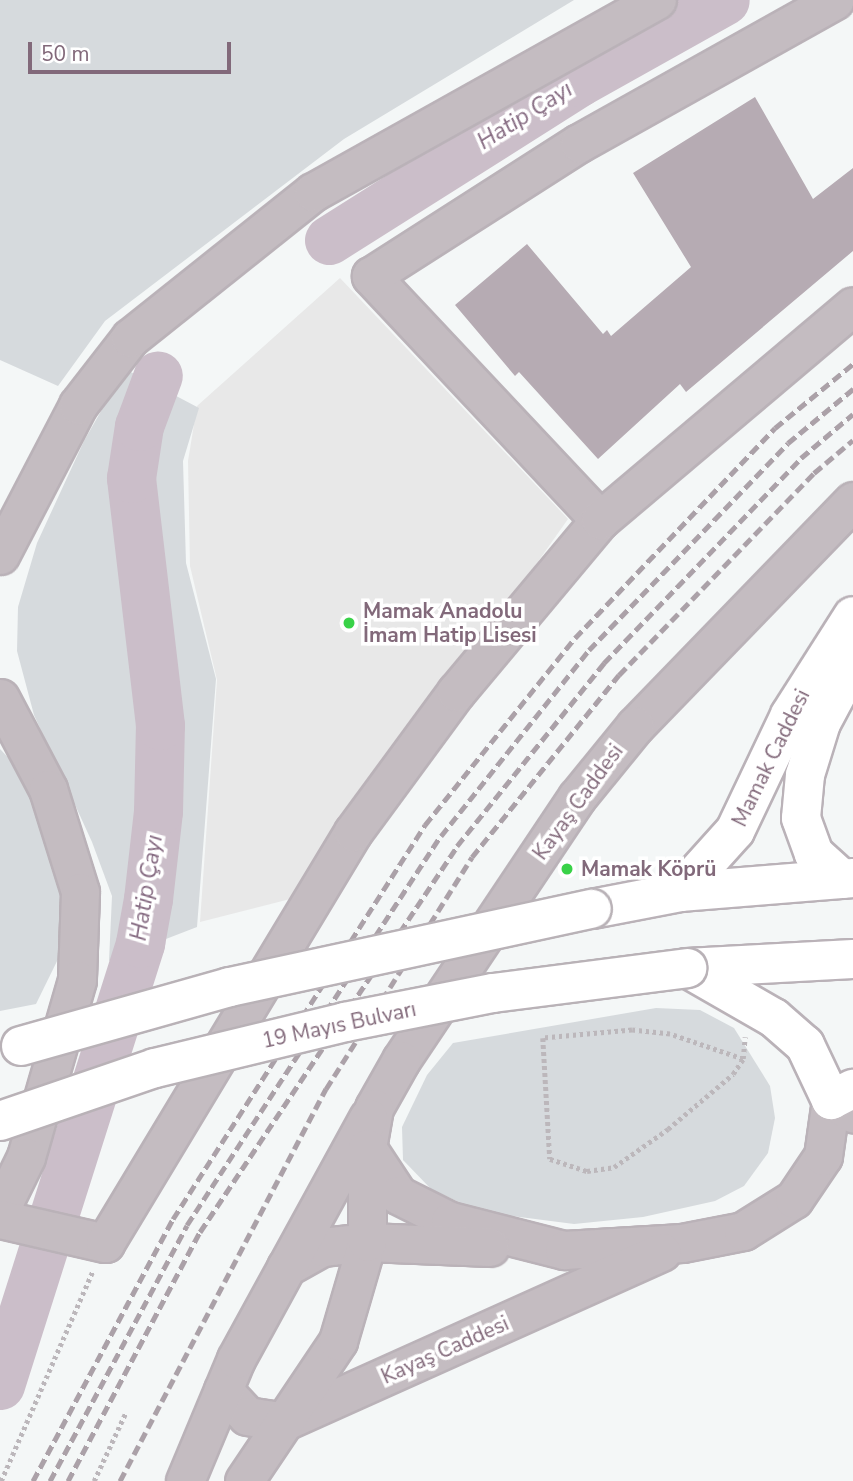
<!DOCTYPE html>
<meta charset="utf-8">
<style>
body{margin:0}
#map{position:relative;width:853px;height:1481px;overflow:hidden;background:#f4f7f7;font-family:"Nunito Sans",sans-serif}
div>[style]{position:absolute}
.built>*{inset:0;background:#e8e8e8}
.green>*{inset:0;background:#d6dadd}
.river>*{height:49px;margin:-24.5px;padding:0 24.5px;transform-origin:24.5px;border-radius:24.5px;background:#cbbec9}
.building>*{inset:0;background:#b6abb3}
.path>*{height:4.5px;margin-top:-2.25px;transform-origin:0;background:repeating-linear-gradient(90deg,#bcb7bb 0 3.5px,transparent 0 7px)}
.roads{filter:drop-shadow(2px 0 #bab2b8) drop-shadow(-2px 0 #bab2b8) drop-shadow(0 2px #bab2b8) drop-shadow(0 -2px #bab2b8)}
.minor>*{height:37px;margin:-18.5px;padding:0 18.5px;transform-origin:18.5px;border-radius:18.5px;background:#c4bcc1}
.major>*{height:38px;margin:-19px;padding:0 19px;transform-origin:19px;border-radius:19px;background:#fff}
.highway>*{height:38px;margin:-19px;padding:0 19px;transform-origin:19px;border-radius:19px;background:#fff}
.rail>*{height:5px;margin-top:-2.5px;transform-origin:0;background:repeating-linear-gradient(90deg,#aba1a8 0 10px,transparent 0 15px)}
.bridges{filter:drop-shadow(2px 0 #b9b2b7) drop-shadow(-2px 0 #b9b2b7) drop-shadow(0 2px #b9b2b7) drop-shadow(0 -2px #b9b2b7)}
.highway-bridge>*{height:38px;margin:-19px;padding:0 19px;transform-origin:19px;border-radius:19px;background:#fff}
.dots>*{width:19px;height:19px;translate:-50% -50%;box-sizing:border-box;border:4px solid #fff;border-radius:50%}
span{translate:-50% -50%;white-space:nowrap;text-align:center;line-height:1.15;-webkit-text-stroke:7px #fff;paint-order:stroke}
.poi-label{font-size:21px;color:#82697a;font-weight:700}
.left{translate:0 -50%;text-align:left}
.street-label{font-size:21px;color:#82697a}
.water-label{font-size:23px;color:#856a81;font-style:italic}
.scale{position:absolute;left:28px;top:42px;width:203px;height:32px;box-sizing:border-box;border:4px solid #82697a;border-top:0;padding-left:9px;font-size:21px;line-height:24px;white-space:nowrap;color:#82697a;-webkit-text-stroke:5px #fff;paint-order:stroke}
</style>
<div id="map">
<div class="built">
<i style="clip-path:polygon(340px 278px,568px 519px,302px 896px,200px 922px,217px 680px,190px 566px,188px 461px,197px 406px)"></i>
</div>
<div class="green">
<i style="clip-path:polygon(0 0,574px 0,344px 139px,105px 321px,58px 386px,0 360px)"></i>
<i style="clip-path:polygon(125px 369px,199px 408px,183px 461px,186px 563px,216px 679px,197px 927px,109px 961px,112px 896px,92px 842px,34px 715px,17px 651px,18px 607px,37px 543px,84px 441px)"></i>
<i style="clip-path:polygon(0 749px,21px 771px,67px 895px,61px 953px,36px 1004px,0 1011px)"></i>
<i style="clip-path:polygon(656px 1008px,700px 1010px,734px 1028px,770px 1086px,775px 1118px,768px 1153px,744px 1186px,715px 1201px,643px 1217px,574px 1224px,480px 1212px,431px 1189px,403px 1160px,402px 1127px,427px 1075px,453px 1043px)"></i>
</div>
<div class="river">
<i style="left:329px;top:240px;width:296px;rotate:-32.3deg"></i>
<i style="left:579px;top:82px;width:167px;rotate:-29.3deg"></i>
<i style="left:0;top:1385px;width:464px;rotate:-72.4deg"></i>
<i style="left:140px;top:943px;width:45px;rotate:-79.7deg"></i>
<i style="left:148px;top:899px;width:89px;rotate:-83.5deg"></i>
<i style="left:158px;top:811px;width:86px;rotate:-88.7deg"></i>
<i style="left:160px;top:725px;width:249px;rotate:-96.7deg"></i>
<i style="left:131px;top:478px;width:53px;rotate:-81.3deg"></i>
<i style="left:139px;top:426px;width:54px;rotate:-69.6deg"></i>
</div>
<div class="building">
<i style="clip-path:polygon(755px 97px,813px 199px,853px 168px,853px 251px,686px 392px,680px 384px,598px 459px,519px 372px,515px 376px,455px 305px,527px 244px,603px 334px,607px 330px,611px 336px,691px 267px,633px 173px)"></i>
</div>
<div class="path">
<i style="left:743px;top:1059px;width:77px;rotate:-161.1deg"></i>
<i style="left:670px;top:1034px;width:38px;rotate:-174deg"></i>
<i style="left:632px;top:1030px;width:89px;rotate:174.9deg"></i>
<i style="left:543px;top:1038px;width:121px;rotate:86.7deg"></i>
<i style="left:550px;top:1159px;width:39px;rotate:18deg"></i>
<i style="left:587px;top:1171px;width:27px;rotate:-8deg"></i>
<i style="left:614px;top:1167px;width:66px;rotate:-35.1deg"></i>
<i style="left:668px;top:1129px;width:85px;rotate:-40.2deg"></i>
<i style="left:733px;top:1074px;width:18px;rotate:-56deg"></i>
<i style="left:743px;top:1059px;width:22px;rotate:-85deg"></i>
<i style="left:1px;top:1481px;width:230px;rotate:-66.4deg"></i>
<i style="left:94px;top:1481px;width:76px;rotate:-65.1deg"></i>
</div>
<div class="roads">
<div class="minor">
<i style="left:853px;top:501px;width:313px;rotate:134.1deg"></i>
<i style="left:635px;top:726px;width:92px;rotate:129.2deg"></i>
<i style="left:577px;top:797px;width:316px;rotate:123.8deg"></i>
<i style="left:401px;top:1060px;width:55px;rotate:119.4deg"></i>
<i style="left:374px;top:1108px;width:41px;rotate:99.9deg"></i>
<i style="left:367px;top:1148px;width:56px;rotate:56.6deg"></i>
<i style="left:398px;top:1195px;width:58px;rotate:26.6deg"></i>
<i style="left:450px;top:1221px;width:118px;rotate:14.3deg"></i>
<i style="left:564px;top:1250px;width:118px;rotate:-3.4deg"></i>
<i style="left:682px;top:1243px;width:62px;rotate:-11.1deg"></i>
<i style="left:743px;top:1231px;width:60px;rotate:-32.1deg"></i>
<i style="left:794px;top:1199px;width:52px;rotate:-56deg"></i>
<i style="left:823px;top:1156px;width:57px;rotate:-81.9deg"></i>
<i style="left:831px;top:1100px;width:26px;rotate:31deg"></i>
<i style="left:600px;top:520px;width:335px;rotate:-133.2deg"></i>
<i style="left:371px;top:276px;width:247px;rotate:-32.6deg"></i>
<i style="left:579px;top:143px;width:293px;rotate:-29.2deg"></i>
<i style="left:0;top:555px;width:169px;rotate:-62.5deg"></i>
<i style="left:78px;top:405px;width:85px;rotate:-52.2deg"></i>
<i style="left:130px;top:338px;width:234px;rotate:-38.6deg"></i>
<i style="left:313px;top:192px;width:394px;rotate:-29.2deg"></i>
<i style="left:0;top:698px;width:103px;rotate:62.2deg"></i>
<i style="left:48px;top:789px;width:108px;rotate:72.7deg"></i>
<i style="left:80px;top:892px;width:88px;rotate:92deg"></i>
<i style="left:77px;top:980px;width:184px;rotate:106.1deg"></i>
<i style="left:26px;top:1157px;width:59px;rotate:116.1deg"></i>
<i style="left:0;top:1219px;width:108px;rotate:12.9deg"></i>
<i style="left:105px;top:1243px;width:480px;rotate:-58.9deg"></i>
<i style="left:353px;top:832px;width:174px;rotate:-53.7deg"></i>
<i style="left:456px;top:692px;width:224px;rotate:-50.1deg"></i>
<i style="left:600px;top:520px;width:331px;rotate:-40.2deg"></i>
<i style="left:286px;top:1267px;width:41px;rotate:-29.1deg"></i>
<i style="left:322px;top:1247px;width:45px;rotate:-6.3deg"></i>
<i style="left:367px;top:1242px;width:123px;rotate:2.3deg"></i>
<i style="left:223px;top:1390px;width:35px;rotate:47deg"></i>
<i style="left:247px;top:1416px;width:36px;rotate:9deg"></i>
<i style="left:283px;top:1422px;width:415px;rotate:-24.2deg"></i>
<i style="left:185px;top:1481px;width:132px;rotate:-67.3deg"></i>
<i style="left:236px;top:1359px;width:275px;rotate:-61.3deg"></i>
<i style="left:244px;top:1481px;width:169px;rotate:-56.1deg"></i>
<i style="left:338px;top:1341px;width:103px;rotate:-73.7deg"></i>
<i style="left:367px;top:1242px;width:94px;rotate:-90deg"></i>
</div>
<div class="major">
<i style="left:842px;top:879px;width:38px;rotate:-138deg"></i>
<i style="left:814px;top:854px;width:38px;rotate:-110deg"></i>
<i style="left:801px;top:818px;width:43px;rotate:-84.7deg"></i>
<i style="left:805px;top:775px;width:54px;rotate:-72.9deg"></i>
<i style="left:821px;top:723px;width:68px;rotate:-61.9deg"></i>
<i style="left:680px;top:892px;width:82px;rotate:-48deg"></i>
<i style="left:735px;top:831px;width:128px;rotate:-64.6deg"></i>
<i style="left:790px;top:715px;width:117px;rotate:-57.5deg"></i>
</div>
<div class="highway">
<i style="left:592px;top:909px;width:90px;rotate:-10.9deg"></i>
<i style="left:680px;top:892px;width:174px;rotate:-4.6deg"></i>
<i style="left:687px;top:968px;width:100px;rotate:29.9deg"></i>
<i style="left:774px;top:1018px;width:41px;rotate:41.1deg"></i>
<i style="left:805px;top:1045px;width:61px;rotate:64.7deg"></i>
<i style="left:831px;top:1100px;width:25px;rotate:-27deg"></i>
<i style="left:687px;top:968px;width:166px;rotate:-3.1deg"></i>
</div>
</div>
<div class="rail">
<i style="left:33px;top:1481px;width:297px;rotate:-61.9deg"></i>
<i style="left:173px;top:1219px;width:468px;rotate:-57.4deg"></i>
<i style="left:425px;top:825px;width:240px;rotate:-51.3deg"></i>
<i style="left:575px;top:638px;width:290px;rotate:-46.4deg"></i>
<i style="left:775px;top:428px;width:101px;rotate:-39.4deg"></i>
<i style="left:50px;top:1481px;width:290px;rotate:-61.8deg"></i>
<i style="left:187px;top:1225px;width:465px;rotate:-56.9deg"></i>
<i style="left:441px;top:836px;width:238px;rotate:-51.5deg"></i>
<i style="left:589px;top:650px;width:287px;rotate:-46.1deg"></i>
<i style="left:788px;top:443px;width:85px;rotate:-39.7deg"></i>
<i style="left:68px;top:1481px;width:282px;rotate:-62.1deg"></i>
<i style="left:200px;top:1232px;width:464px;rotate:-56.3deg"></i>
<i style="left:457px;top:846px;width:235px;rotate:-51.2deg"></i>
<i style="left:604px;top:663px;width:284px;rotate:-46.1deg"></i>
<i style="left:801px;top:458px;width:68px;rotate:-40.2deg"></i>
<i style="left:120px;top:1481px;width:443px;rotate:-62.3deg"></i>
<i style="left:326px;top:1089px;width:274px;rotate:-57.8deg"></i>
<i style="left:472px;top:857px;width:234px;rotate:-51.1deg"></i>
<i style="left:619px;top:675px;width:281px;rotate:-46deg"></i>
<i style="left:814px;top:473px;width:51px;rotate:-40.2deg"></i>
</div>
<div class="bridges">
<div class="highway-bridge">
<i style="left:21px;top:1046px;width:217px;rotate:-15.8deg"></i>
<i style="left:230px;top:987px;width:370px;rotate:-12.2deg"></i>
<i style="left:0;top:1121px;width:164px;rotate:-18.9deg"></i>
<i style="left:155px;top:1068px;width:195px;rotate:-13.6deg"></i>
<i style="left:345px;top:1022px;width:151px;rotate:-11.1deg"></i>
<i style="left:493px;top:993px;width:196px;rotate:-7.3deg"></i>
</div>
</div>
<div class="dots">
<i style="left:349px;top:623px;background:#39d248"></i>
<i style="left:567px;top:869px;background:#39d248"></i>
</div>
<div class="poi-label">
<span class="left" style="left:363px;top:623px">Mamak Anadolu<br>İmam Hatip Lisesi</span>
<span class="left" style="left:581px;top:869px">Mamak Köprü</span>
</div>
<div class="street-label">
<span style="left:771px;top:758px;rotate:-64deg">Mamak Caddesi</span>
<span style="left:578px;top:802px;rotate:-54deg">Kayaş Caddesi</span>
<span style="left:339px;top:1025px;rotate:-12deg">19 Mayıs Bulvarı</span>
<span style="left:445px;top:1350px;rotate:-24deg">Kayaş Caddesi</span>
</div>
<div class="water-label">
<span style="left:525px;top:116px;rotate:-32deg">Hatip Çayı</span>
<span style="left:147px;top:888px;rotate:-81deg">Hatip Çayı</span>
</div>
<div class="scale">50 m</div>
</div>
